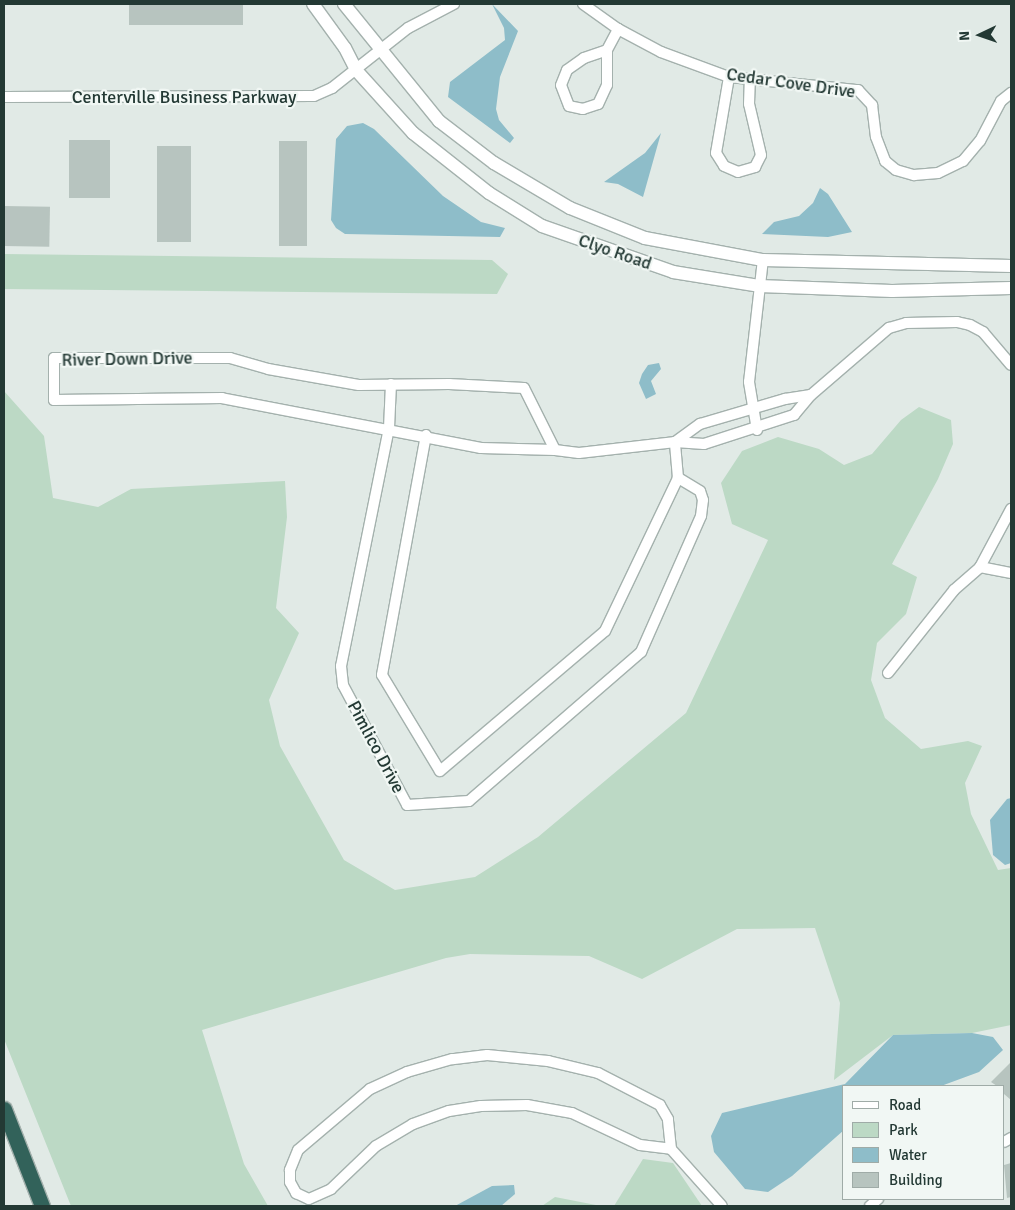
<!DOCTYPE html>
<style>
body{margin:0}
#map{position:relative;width:1015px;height:1210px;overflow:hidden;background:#e1eae6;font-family:Signika,sans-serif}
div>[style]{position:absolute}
.green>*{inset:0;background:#bcd9c5}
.water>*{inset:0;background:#8ebdc9}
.building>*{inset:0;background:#b7c4bf;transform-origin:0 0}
.roads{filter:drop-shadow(1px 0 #a4b1ad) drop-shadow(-1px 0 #a4b1ad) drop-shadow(0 1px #a4b1ad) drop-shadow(0 -1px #a4b1ad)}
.minor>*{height:10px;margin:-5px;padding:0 5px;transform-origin:5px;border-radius:5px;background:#fff}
.tertiary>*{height:12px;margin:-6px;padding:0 6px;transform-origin:6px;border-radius:6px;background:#fff}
.motorway>*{height:15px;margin:-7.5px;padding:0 7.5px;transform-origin:7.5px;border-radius:7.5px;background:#32625a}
span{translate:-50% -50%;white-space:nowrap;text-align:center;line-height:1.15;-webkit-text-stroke:4.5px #f1f7f4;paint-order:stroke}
.street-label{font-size:18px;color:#233934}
.frame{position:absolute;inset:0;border:5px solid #233934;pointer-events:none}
.legend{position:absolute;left:842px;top:1085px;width:162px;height:115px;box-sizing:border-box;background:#f1f7f4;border:1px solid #9faba7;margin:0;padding:6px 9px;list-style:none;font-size:15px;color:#233934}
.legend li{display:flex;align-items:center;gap:10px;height:25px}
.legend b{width:25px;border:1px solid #9faba7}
.north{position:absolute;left:955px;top:10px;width:50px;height:50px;-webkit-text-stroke:4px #f1f7f4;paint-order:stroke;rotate:267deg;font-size:14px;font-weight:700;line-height:20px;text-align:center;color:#233934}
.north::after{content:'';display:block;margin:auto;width:18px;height:22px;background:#233934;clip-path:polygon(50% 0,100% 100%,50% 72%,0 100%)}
</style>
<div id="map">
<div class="green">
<i style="clip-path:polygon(4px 254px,492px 260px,508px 274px,497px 294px,4px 289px)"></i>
<i style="clip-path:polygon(4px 391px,44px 436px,53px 498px,98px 507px,131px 489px,285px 481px,287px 517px,276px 608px,299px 633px,269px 700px,280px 746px,344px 860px,395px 890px,475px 877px,538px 837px,686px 713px,768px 540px,732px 524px,721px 483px,742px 451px,778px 437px,819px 449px,844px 465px,872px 454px,901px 420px,919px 407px,951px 420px,953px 444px,938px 479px,892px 564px,917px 577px,906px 614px,877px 643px,871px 680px,885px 718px,921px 749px,968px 741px,982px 746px,965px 783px,971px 814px,998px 870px,1011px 868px,1011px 1025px,972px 1033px,893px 1035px,834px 1080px,840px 1003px,815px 928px,737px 929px,642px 979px,589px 956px,470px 954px,446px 958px,202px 1030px,244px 1164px,268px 1206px,71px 1206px,4px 1039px)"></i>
<i style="clip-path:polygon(643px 1159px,673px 1163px,702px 1206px,614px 1206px)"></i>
<i style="clip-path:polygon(555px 1197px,601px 1206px,542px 1206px)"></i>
</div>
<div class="water">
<i style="clip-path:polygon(492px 4px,518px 31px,500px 77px,496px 109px,499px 120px,514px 138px,510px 143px,448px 97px,450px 82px,505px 40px,504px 28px)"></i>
<i style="clip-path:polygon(363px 123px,374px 129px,443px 196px,481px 222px,505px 228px,500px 237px,345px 234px,336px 228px,331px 220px,336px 139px,347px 126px)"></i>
<i style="clip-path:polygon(661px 133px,643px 197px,618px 184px,604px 182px,645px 153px)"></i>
<i style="clip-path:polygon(820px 188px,828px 194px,852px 232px,828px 237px,762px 234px,774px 222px,799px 216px,813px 203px)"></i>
<i style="clip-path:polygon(659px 363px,661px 369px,651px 381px,656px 394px,646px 399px,639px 383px,642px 374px,648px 365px)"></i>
<i style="clip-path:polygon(1011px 798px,1011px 863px,1005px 865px,993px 855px,990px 820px,1007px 799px)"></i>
<i style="clip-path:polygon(972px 1033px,993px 1037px,1003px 1050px,979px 1072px,941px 1086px,844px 1086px,844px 1130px,792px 1176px,768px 1192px,745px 1189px,714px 1152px,711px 1136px,722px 1113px,845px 1084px,893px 1035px)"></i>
<i style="clip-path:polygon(514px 1185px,515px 1194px,501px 1206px,455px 1206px,492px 1186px)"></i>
</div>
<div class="building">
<i style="left:129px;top:4px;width:114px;height:21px"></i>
<i style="left:69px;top:140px;width:41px;height:58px"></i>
<i style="left:279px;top:141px;width:28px;height:105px"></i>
<i style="left:157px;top:146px;width:34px;height:96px"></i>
<i style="left:4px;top:206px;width:46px;height:40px;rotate:1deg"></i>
<i style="clip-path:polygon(1010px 1063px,1011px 1065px,1011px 1100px,1004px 1094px,1004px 1086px,997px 1086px,991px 1082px)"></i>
<i style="clip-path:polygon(1011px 1163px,1011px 1197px,1007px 1198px,1004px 1165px)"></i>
</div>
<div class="roads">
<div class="minor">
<i style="left:583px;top:4px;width:43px;rotate:35.5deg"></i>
<i style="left:618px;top:29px;width:49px;rotate:28.1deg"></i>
<i style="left:661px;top:52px;width:72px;rotate:20.2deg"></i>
<i style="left:729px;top:77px;width:130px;rotate:5.8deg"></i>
<i style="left:858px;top:90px;width:21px;rotate:47deg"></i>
<i style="left:872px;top:105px;width:32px;rotate:83deg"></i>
<i style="left:876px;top:137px;width:26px;rotate:69deg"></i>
<i style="left:885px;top:161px;width:14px;rotate:39deg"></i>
<i style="left:896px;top:170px;width:19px;rotate:16deg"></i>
<i style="left:914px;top:175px;width:24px;rotate:-5deg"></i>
<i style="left:938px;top:173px;width:28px;rotate:-26deg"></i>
<i style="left:963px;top:161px;width:26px;rotate:-50deg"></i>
<i style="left:980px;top:141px;width:45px;rotate:-62.3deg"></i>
<i style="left:1001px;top:101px;width:13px;rotate:-39deg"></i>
<i style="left:607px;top:50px;width:35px;rotate:90deg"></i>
<i style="left:607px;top:85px;width:21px;rotate:115deg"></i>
<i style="left:598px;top:104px;width:16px;rotate:162deg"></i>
<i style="left:583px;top:109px;width:14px;rotate:-168deg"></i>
<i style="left:569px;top:106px;width:22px;rotate:-111deg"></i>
<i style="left:561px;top:85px;width:16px;rotate:-68deg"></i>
<i style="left:567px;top:70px;width:21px;rotate:-35deg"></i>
<i style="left:584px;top:58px;width:24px;rotate:-19deg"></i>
<i style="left:607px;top:50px;width:24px;rotate:-62deg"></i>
<i style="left:729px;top:77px;width:77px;rotate:99.7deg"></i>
<i style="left:716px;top:153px;width:15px;rotate:58deg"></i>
<i style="left:724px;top:166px;width:15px;rotate:23deg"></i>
<i style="left:738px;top:172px;width:18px;rotate:-16deg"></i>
<i style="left:755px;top:167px;width:13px;rotate:-63deg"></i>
<i style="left:761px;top:155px;width:52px;rotate:-103.2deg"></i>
<i style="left:749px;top:104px;width:24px;rotate:-88deg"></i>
<i style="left:4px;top:97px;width:310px;rotate:-0.2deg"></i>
<i style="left:314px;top:96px;width:20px;rotate:-24deg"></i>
<i style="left:332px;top:88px;width:97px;rotate:-38.3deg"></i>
<i style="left:408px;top:28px;width:52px;rotate:-27.6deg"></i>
<i style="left:391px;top:384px;width:44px;rotate:92.6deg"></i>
<i style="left:389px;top:428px;width:243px;rotate:101.4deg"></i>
<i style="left:341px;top:666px;width:19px;rotate:84deg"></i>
<i style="left:343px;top:685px;width:136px;rotate:61.9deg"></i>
<i style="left:407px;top:805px;width:62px;rotate:-3.7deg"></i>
<i style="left:469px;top:801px;width:228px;rotate:-40.9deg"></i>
<i style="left:641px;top:652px;width:149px;rotate:-66.2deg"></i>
<i style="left:701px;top:516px;width:16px;rotate:-83deg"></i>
<i style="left:703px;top:500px;width:9px;rotate:-108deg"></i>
<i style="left:700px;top:491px;width:26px;rotate:-149deg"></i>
<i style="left:757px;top:430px;width:49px;rotate:-99.5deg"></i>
<i style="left:749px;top:382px;width:123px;rotate:-83.5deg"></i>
<i style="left:426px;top:435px;width:244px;rotate:100.4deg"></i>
<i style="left:382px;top:675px;width:112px;rotate:58.9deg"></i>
<i style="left:440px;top:771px;width:216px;rotate:-40.3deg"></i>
<i style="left:605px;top:631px;width:170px;rotate:-64.5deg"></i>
<i style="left:678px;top:478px;width:36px;rotate:-95deg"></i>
<i style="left:675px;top:442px;width:31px;rotate:-36deg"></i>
<i style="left:700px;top:424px;width:89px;rotate:-16.4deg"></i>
<i style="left:785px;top:399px;width:26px;rotate:-9deg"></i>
<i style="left:555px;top:450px;width:74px;rotate:-178.5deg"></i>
<i style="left:481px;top:448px;width:264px;rotate:-169.1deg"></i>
<i style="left:222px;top:398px;width:168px;rotate:179.3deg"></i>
<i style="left:54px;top:400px;width:42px;rotate:-90deg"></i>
<i style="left:54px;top:358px;width:176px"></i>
<i style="left:230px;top:358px;width:40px;rotate:16deg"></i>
<i style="left:268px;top:369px;width:92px;rotate:10deg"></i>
<i style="left:359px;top:385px;width:90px;rotate:-0.6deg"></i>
<i style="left:449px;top:384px;width:75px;rotate:3.1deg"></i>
<i style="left:524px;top:388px;width:69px;rotate:63.4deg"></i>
<i style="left:555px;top:450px;width:24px;rotate:7deg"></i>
<i style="left:579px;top:453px;width:97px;rotate:-6.5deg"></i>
<i style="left:675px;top:442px;width:29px;rotate:4deg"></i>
<i style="left:704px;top:444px;width:95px;rotate:-17.9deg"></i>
<i style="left:794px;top:415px;width:26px;rotate:-50deg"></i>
<i style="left:811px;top:395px;width:103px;rotate:-40.7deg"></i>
<i style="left:889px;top:328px;width:18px;rotate:-16deg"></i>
<i style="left:906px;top:323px;width:51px;rotate:-1.1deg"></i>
<i style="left:957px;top:322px;width:13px;rotate:13deg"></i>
<i style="left:970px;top:325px;width:15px;rotate:28deg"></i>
<i style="left:983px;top:332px;width:43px;rotate:49.7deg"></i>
<i style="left:980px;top:567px;width:32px;rotate:11deg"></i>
<i style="left:888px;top:673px;width:106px;rotate:-51.5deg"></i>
<i style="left:954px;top:590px;width:35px;rotate:-41deg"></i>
<i style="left:980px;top:567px;width:66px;rotate:-61.9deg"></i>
<i style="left:1004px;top:1142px;width:8px;rotate:-30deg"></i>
<i style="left:671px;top:1149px;width:30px;rotate:-96deg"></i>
<i style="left:668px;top:1119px;width:16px;rotate:-120deg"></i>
<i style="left:660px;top:1105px;width:70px;rotate:-152.7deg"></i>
<i style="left:598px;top:1073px;width:51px;rotate:-166.5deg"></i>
<i style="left:548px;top:1061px;width:61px;rotate:-174.4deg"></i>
<i style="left:487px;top:1055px;width:35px;rotate:173deg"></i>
<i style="left:452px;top:1059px;width:47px;rotate:163.9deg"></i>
<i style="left:407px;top:1072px;width:41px;rotate:155.3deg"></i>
<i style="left:370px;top:1089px;width:94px;rotate:139.7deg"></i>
<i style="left:298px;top:1150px;width:22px;rotate:112deg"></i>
<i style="left:290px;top:1170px;width:12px;rotate:90deg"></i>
<i style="left:290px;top:1182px;width:13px;rotate:61deg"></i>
<i style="left:296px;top:1193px;width:14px;rotate:25deg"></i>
<i style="left:309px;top:1199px;width:24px;rotate:-24deg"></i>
<i style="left:331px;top:1189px;width:62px;rotate:-43.7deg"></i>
<i style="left:376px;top:1146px;width:43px;rotate:-30.7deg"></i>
<i style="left:413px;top:1124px;width:38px;rotate:-20deg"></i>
<i style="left:449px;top:1111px;width:32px;rotate:-9deg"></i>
<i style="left:481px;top:1106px;width:46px;rotate:-1.2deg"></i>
<i style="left:527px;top:1105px;width:46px;rotate:10.1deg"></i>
<i style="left:572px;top:1113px;width:75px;rotate:25.2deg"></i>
<i style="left:640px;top:1145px;width:31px;rotate:7deg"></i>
<i style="left:671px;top:1149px;width:76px;rotate:48.2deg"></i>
<i style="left:870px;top:1206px;width:11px;rotate:-41deg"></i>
</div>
<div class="tertiary">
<i style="left:313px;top:4px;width:54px;rotate:54deg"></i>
<i style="left:345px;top:48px;width:25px;rotate:63deg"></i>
<i style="left:356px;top:70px;width:85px;rotate:47.9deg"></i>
<i style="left:413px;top:133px;width:97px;rotate:38.3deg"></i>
<i style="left:489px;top:193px;width:62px;rotate:31.9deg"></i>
<i style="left:542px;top:226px;width:139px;rotate:19.3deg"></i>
<i style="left:673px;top:272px;width:87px;rotate:9.2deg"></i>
<i style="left:759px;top:286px;width:133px;rotate:2.2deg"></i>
<i style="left:892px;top:291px;width:119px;rotate:-1.4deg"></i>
<i style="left:344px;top:4px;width:151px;rotate:50.9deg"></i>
<i style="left:439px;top:121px;width:69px;rotate:37.4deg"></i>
<i style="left:494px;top:163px;width:88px;rotate:30.6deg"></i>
<i style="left:570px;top:208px;width:81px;rotate:21.8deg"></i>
<i style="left:645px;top:238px;width:120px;rotate:10.6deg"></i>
<i style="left:763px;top:260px;width:248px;rotate:1.4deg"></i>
</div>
<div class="motorway">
<i style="left:4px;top:1109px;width:104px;rotate:68.6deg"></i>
</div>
</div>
<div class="street-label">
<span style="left:791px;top:83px;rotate:8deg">Cedar Cove Drive</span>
<span style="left:184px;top:97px">Centerville Business Parkway</span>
<span style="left:615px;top:252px;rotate:19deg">Clyo Road</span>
<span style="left:127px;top:359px;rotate:-1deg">River Down Drive</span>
<span style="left:376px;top:747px;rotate:62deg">Pimlico Drive</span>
</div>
<div class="frame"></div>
<ul class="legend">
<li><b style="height:6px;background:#fff"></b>Road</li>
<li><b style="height:14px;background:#bcd9c5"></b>Park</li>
<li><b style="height:14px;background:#8ebdc9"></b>Water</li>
<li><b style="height:14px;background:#b7c4bf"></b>Building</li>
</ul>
<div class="north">N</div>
</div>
